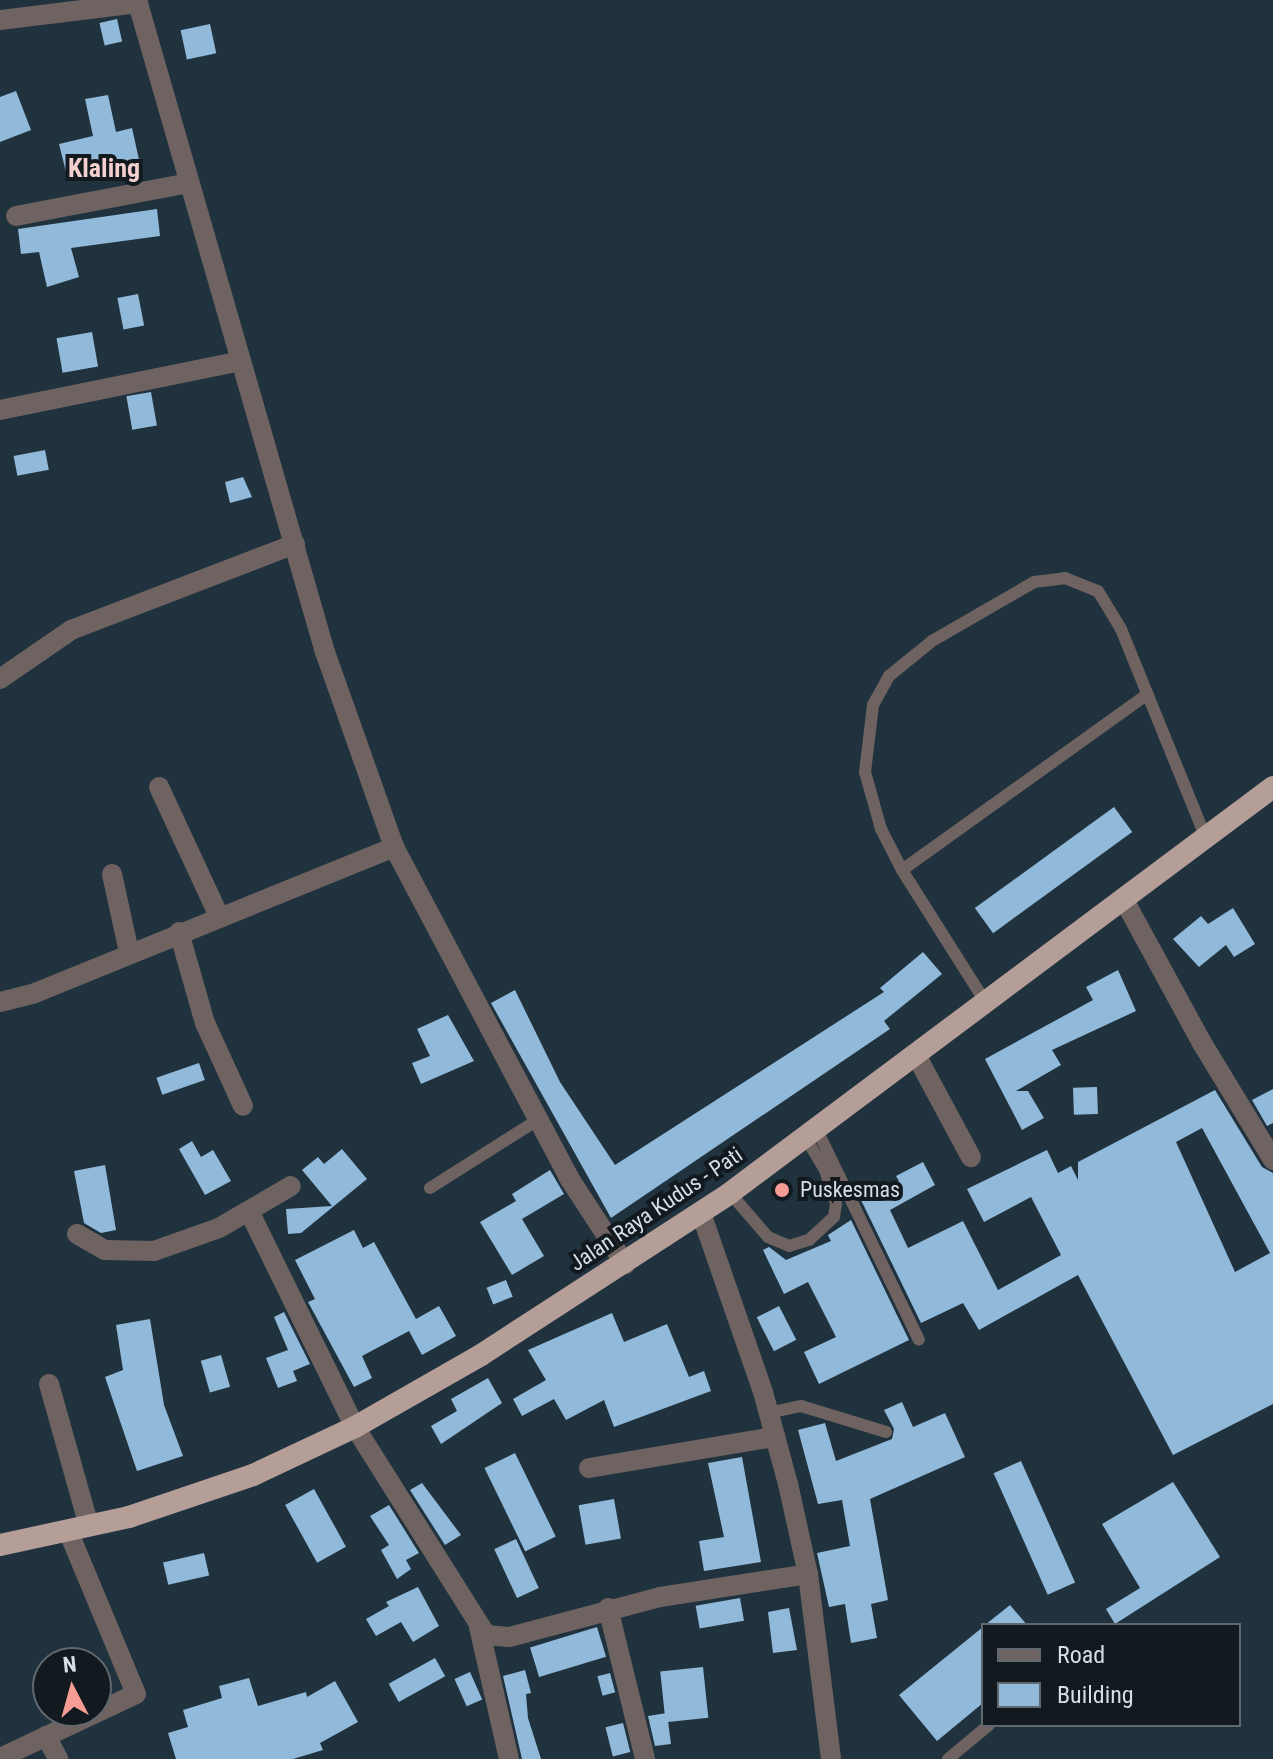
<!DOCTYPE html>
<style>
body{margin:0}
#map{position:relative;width:1273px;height:1759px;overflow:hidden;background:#21323f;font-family:"Roboto Condensed",sans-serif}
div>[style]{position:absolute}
.building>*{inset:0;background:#91bada;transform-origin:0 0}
.service>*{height:12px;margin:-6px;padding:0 6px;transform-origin:6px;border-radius:6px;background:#6e6360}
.minor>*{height:20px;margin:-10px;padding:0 10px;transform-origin:10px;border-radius:10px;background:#6e6360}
.trunk>*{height:22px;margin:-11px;padding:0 11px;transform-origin:11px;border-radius:11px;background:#b69e98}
.dots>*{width:22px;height:22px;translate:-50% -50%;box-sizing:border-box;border:4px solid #12191f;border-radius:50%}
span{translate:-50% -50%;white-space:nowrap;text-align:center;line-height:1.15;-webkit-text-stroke:8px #12191f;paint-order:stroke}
.poi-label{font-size:22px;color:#d4dfe7}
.left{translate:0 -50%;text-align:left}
.street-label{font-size:22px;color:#d4dfe7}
.quarter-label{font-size:26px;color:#f3d0cd;font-weight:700}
.legend{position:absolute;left:981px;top:1623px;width:260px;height:104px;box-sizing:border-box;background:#12191f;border:2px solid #60686f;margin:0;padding:10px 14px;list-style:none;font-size:24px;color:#d4dfe7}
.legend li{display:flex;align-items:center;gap:16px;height:40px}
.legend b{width:40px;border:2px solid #60686f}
.north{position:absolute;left:32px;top:1647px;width:80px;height:80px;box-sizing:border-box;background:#12191f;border:2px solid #60686f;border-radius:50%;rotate:354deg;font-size:22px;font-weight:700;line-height:32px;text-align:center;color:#d4dfe7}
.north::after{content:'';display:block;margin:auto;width:28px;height:36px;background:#f59c95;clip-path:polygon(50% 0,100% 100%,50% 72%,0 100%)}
</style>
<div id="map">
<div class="building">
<i style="left:117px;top:19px;width:23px;height:18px;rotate:77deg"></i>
<i style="left:210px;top:24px;width:30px;height:30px;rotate:78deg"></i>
<i style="clip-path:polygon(16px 91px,31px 130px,0 142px,0 97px)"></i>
<i style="clip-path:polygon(108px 95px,116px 132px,132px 128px,140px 164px,68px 180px,59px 144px,93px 136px,85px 99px)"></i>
<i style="clip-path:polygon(157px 209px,160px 236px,71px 248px,79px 277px,47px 287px,39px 252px,21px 254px,18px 229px)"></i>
<i style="left:138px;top:294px;width:32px;height:21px;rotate:79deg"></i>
<i style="left:92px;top:332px;width:35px;height:36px;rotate:80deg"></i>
<i style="left:151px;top:392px;width:34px;height:25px;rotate:80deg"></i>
<i style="left:45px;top:450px;width:20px;height:32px;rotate:79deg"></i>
<i style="clip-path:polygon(243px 477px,252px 497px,230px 503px,225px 482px)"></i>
<i style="left:1114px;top:807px;width:31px;height:172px;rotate:54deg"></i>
<i style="clip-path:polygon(1233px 908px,1255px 944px,1234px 957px,1226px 945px,1199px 967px,1173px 939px,1201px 916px,1208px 924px)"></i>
<i style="clip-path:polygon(923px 952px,942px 974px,884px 1021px,890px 1029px,611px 1218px,491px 1003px,515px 990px,560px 1082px,615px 1165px,884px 992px,880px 988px)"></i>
<i style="clip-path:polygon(1118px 970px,1136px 1011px,1052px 1050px,1061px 1065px,1016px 1091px,1028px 1091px,1044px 1118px,1022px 1130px,985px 1059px,1093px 1000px,1086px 987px)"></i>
<i style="clip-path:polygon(448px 1015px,474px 1061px,421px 1084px,412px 1063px,430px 1056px,417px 1029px)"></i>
<i style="left:199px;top:1063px;width:18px;height:45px;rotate:71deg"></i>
<i style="left:1097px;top:1087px;width:27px;height:24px;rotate:88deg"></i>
<i style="clip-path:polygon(1273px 1089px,1273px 1123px,1267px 1126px,1252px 1100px)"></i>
<i style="clip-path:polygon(evenodd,1215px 1090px,1262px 1167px,1273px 1173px,1273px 1404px,1173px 1455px,1078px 1275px,979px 1330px,963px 1303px,921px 1323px,861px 1200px,899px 1181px,896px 1176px,923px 1162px,935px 1185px,890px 1210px,908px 1248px,963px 1221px,998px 1290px,1061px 1255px,1031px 1197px,984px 1222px,967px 1189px,1047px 1150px,1058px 1173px,1071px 1166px,1078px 1180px,1078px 1162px,1215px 1090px,1202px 1128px,1270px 1253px,1235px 1272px,1176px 1142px,1202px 1128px)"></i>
<i style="clip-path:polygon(192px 1141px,201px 1157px,213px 1150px,231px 1181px,205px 1195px,179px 1149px)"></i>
<i style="clip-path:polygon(342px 1149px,367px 1179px,301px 1233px,288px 1234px,286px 1209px,332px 1206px,302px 1170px,318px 1157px,324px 1164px)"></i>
<i style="clip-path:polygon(105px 1165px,116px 1230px,101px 1233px,84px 1223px,74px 1171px)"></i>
<i style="clip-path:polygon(550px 1170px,564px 1194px,522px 1219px,544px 1256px,512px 1275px,480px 1222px,516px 1201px,512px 1194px)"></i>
<i style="clip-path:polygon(851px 1220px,909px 1340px,819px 1384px,804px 1352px,836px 1337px,808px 1282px,784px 1294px,763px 1250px,769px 1247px,786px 1260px,831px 1241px,828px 1235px)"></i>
<i style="clip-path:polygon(354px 1230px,363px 1248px,374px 1242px,416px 1319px,439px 1306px,456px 1336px,422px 1355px,409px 1331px,362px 1356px,372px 1378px,354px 1387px,308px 1302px,315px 1299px,295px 1260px)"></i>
<i style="left:506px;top:1280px;width:18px;height:21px;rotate:68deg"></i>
<i style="left:779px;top:1306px;width:38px;height:25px;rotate:63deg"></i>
<i style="clip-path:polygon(284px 1312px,310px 1364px,293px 1371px,297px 1381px,278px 1388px,266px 1358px,288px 1350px,274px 1317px)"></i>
<i style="clip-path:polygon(612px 1313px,624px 1342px,667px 1324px,689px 1377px,704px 1371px,711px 1391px,614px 1427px,604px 1400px,566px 1420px,554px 1399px,522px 1416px,513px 1399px,546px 1380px,528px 1350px)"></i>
<i style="clip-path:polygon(150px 1319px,164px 1405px,183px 1456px,137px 1471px,105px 1377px,123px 1370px,116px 1325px)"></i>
<i style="left:221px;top:1355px;width:33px;height:21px;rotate:74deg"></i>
<i style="clip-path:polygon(488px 1378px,502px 1403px,441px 1444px,431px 1426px,457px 1411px,451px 1399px)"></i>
<i style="clip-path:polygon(902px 1402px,913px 1427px,945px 1413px,965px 1457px,870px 1499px,888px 1600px,871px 1604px,877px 1638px,851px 1643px,845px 1604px,829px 1607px,817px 1553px,850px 1546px,842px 1500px,818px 1504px,798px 1430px,825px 1423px,836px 1461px,892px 1439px,894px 1429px,884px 1410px)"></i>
<i style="left:515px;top:1453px;width:93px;height:34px;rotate:64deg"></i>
<i style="clip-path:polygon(742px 1457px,761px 1562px,704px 1571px,699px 1541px,724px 1537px,708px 1463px)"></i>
<i style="left:1021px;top:1461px;width:133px;height:30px;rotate:66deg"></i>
<i style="clip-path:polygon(1173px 1482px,1220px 1557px,1115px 1624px,1106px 1609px,1140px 1588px,1102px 1524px)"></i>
<i style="clip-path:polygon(422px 1483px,461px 1535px,445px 1545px,410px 1490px)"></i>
<i style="left:314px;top:1489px;width:66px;height:33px;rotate:61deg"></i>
<i style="left:614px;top:1499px;width:40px;height:36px;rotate:80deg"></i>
<i style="clip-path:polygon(389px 1505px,419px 1553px,406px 1560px,411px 1569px,397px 1579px,381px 1550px,389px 1545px,370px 1516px)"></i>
<i style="left:516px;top:1539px;width:54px;height:24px;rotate:65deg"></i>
<i style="left:204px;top:1553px;width:23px;height:42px;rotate:77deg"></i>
<i style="clip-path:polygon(418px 1587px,439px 1626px,413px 1642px,401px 1622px,376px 1636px,366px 1619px,389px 1606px,386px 1602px)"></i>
<i style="left:740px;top:1598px;width:23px;height:45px;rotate:80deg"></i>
<i style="clip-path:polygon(1010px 1605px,1027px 1625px,985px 1625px)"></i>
<i style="clip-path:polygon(789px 1608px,797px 1650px,773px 1653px,768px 1612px)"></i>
<i style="left:597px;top:1627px;width:31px;height:70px;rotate:73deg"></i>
<i style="clip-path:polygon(983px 1627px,983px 1703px,937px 1741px,899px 1695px)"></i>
<i style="left:435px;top:1658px;width:21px;height:53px;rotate:61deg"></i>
<i style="left:703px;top:1667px;width:51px;height:43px;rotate:84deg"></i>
<i style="clip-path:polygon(525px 1670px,531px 1693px,526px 1694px,528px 1718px,541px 1759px,522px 1759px,503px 1676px)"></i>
<i style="left:470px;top:1672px;width:30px;height:17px;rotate:66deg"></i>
<i style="left:610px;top:1673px;width:20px;height:13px;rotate:75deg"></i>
<i style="clip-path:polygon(249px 1678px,258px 1706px,306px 1692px,307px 1697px,335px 1681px,358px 1722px,320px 1743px,323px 1750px,293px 1759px,176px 1759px,168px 1733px,188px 1727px,183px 1710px,222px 1698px,219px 1686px)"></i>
<i style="clip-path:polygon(667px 1713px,671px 1744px,655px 1746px,648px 1716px)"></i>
<i style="left:623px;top:1723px;width:30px;height:18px;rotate:76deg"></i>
</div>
<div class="service">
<i style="left:902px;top:870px;width:302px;rotate:-35.6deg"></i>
<i style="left:986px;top:1003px;width:157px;rotate:-122.3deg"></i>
<i style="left:902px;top:870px;width:46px;rotate:-117.1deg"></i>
<i style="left:881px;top:829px;width:59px;rotate:-105.7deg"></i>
<i style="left:865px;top:772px;width:67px;rotate:-83.2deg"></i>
<i style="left:873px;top:705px;width:33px;rotate:-61deg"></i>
<i style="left:889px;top:676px;width:55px;rotate:-39.1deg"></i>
<i style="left:932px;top:641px;width:118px;rotate:-30deg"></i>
<i style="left:1034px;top:582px;width:31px;rotate:-7deg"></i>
<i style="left:1065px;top:578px;width:35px;rotate:22deg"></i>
<i style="left:1098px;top:591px;width:44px;rotate:58.8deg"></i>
<i style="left:1121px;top:629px;width:223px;rotate:67.9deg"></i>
<i style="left:817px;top:1130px;width:233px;rotate:64.1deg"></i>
<i style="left:430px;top:1188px;width:129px;rotate:-32.3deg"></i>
<i style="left:730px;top:1193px;width:58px;rotate:49.2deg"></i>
<i style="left:768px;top:1237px;width:23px;rotate:23deg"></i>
<i style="left:789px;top:1246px;width:21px;rotate:-17deg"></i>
<i style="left:809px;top:1240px;width:34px;rotate:-43deg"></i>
<i style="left:834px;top:1217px;width:13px;rotate:-81deg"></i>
<i style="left:836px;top:1204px;width:36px;rotate:-108deg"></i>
<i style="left:825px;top:1170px;width:37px;rotate:-121deg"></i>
<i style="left:768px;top:1413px;width:34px;rotate:-12deg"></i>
<i style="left:801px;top:1406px;width:89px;rotate:17deg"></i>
<i style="left:948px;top:1759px;width:53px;rotate:-39.7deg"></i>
</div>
<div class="minor">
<i style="left:137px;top:0;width:679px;rotate:73.92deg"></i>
<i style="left:325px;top:652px;width:207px;rotate:70.5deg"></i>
<i style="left:394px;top:847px;width:374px;rotate:62.1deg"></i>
<i style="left:569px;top:1178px;width:103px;rotate:56.9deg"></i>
<i style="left:0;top:20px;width:139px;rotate:-7deg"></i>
<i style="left:16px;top:216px;width:176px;rotate:-10.8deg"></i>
<i style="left:0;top:410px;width:246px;rotate:-11.5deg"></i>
<i style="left:0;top:679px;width:86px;rotate:-34.6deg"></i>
<i style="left:71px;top:630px;width:240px;rotate:-21deg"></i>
<i style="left:159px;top:787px;width:142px;rotate:65.1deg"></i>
<i style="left:112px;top:874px;width:80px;rotate:77.7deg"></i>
<i style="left:1124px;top:900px;width:163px;rotate:61.4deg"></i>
<i style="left:1202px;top:1043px;width:137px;rotate:58.7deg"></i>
<i style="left:179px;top:932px;width:95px;rotate:74.1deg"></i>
<i style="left:205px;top:1023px;width:91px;rotate:65.4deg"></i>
<i style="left:0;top:1002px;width:36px;rotate:-14deg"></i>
<i style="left:35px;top:993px;width:388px;rotate:-22.1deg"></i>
<i style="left:916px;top:1055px;width:116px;rotate:61.7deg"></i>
<i style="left:250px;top:1213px;width:238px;rotate:63.9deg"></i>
<i style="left:355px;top:1427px;width:246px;rotate:57.8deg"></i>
<i style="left:486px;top:1635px;width:23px;rotate:5deg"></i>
<i style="left:509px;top:1637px;width:156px;rotate:-14.8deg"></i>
<i style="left:660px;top:1597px;width:150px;rotate:-8.8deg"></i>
<i style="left:701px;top:1213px;width:189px;rotate:70.9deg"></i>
<i style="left:763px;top:1392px;width:95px;rotate:74.8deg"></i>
<i style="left:788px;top:1484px;width:92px;rotate:77.5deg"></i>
<i style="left:808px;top:1574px;width:186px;rotate:82.9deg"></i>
<i style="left:77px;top:1234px;width:32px;rotate:30deg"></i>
<i style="left:105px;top:1250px;width:49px;rotate:1.2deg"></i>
<i style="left:154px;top:1251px;width:69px;rotate:-19.5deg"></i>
<i style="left:219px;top:1228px;width:83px;rotate:-30.3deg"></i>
<i style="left:49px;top:1384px;width:148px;rotate:74.3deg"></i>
<i style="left:589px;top:1468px;width:189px;rotate:-9.5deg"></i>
<i style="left:608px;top:1608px;width:155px;rotate:76.2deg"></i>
<i style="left:479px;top:1627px;width:135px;rotate:77.2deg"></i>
<i style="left:46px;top:1736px;width:26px;rotate:62deg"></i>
<i style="left:0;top:1758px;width:150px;rotate:-25.2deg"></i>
<i style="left:136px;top:1694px;width:177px;rotate:-112.6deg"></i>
</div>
<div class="trunk">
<i style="left:0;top:1545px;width:132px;rotate:-12.2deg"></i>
<i style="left:129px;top:1517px;width:131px;rotate:-18.7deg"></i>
<i style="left:253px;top:1475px;width:113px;rotate:-25.2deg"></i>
<i style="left:355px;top:1427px;width:145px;rotate:-29.7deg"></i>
<i style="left:481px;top:1355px;width:297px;rotate:-33deg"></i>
<i style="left:730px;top:1193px;width:678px;rotate:-36.79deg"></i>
</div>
<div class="dots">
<i style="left:782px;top:1190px;background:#f59c95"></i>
</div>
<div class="poi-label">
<span class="left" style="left:800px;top:1190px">Puskesmas</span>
</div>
<div class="street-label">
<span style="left:656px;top:1209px;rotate:-34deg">Jalan Raya Kudus - Pati</span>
</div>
<div class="quarter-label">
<span style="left:104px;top:169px">Klaling</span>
</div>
<ul class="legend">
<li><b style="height:10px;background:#6e6360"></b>Road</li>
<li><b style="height:22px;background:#91bada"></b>Building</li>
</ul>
<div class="north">N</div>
</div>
